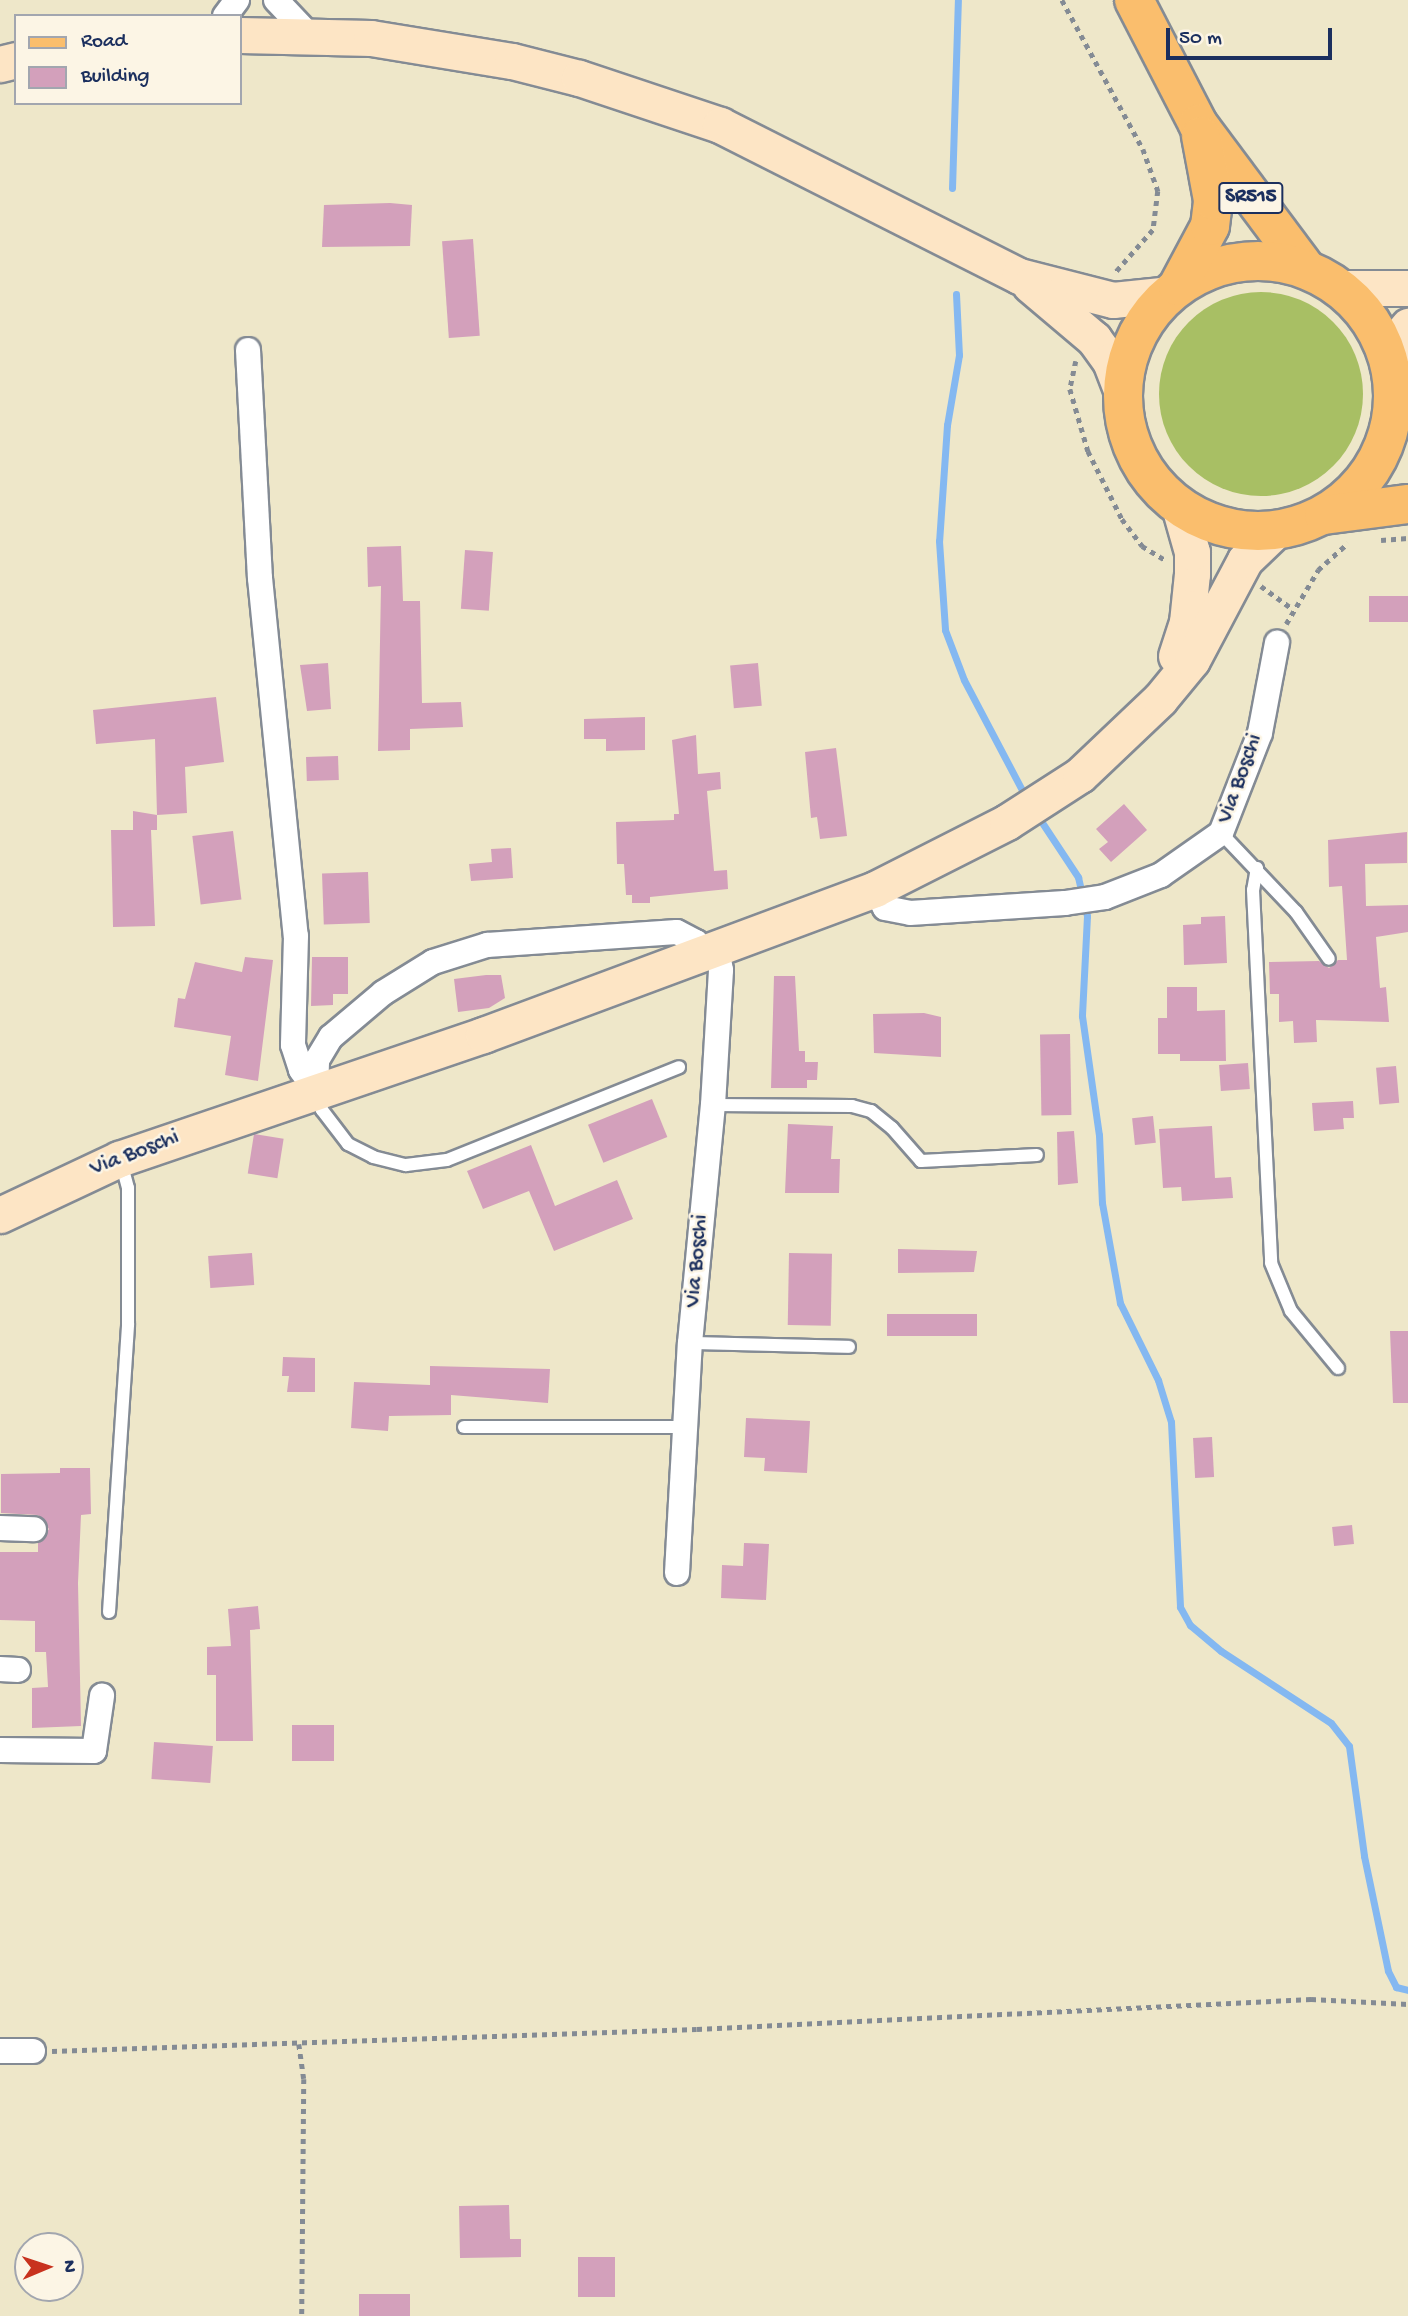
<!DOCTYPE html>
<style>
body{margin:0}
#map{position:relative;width:1408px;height:2316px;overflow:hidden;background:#eee7c9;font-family:"Gochi Hand",sans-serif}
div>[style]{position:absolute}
.green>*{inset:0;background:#a8bf64}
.round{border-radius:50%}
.stream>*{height:7px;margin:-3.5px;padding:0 3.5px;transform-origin:3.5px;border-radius:3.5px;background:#84b8f1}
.building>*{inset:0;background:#d3a0bb;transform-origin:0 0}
.path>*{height:4.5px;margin-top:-2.25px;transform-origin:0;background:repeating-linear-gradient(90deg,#848b94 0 5px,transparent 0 10px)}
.roads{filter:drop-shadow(2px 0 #848b94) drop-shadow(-2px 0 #848b94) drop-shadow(0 2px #848b94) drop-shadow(0 -2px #848b94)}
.lane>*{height:12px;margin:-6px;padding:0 6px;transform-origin:6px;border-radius:6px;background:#fff}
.street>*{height:24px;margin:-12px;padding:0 12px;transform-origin:12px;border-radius:12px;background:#fff}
.secondary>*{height:35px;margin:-17.5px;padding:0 17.5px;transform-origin:17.5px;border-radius:17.5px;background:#fde5c5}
.primary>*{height:38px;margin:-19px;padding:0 19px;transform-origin:19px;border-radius:19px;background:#fabe6d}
.primary>.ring{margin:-19px;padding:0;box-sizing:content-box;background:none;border:38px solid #fabe6d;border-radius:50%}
span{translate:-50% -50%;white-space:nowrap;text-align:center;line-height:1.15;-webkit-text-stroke:5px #fcf5e5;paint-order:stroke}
.shield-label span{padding:2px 5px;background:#fcf5e5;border:2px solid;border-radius:5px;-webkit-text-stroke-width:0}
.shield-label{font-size:21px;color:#1b2f5e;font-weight:700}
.street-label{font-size:23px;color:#1b2f5e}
.legend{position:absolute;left:14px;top:14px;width:228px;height:91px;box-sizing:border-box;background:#fcf5e5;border:2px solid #a2a6af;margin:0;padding:9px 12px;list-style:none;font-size:21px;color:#1b2f5e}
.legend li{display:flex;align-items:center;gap:14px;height:35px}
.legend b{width:35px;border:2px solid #a2a6af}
.north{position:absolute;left:14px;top:2232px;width:70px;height:70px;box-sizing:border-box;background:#fcf5e5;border:2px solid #a2a6af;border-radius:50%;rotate:88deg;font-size:19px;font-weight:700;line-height:28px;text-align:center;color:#1b2f5e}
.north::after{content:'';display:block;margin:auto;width:24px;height:32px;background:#c8321e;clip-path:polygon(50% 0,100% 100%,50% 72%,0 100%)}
.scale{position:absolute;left:1166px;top:28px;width:166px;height:32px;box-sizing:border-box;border:4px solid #1b2f5e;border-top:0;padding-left:9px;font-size:21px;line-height:24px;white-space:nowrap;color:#1b2f5e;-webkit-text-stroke:5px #fcf5e5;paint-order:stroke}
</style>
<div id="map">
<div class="green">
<i class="round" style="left:1159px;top:292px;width:204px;height:204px"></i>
</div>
<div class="stream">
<i style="left:952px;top:188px;width:188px;rotate:-88.2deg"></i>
<i style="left:956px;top:294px;width:61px;rotate:87.2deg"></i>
<i style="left:959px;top:355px;width:71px;rotate:99.7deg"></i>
<i style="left:947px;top:425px;width:116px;rotate:93.9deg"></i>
<i style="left:939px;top:541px;width:89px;rotate:86.1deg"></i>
<i style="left:945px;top:630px;width:53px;rotate:69.2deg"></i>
<i style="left:964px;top:680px;width:129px;rotate:62.2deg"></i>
<i style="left:1039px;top:818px;width:71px;rotate:56.5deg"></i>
<i style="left:1078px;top:877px;width:40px;rotate:77deg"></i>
<i style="left:1087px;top:916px;width:100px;rotate:92.9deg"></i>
<i style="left:1082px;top:1016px;width:120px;rotate:81.9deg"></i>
<i style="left:1099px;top:1135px;width:68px;rotate:87.5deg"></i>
<i style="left:1102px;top:1203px;width:102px;rotate:79.8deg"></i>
<i style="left:1120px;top:1303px;width:86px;rotate:63.7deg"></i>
<i style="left:1158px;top:1380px;width:44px;rotate:72.8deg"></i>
<i style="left:1171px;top:1422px;width:185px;rotate:87.2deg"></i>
<i style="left:1180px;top:1607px;width:21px;rotate:61deg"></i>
<i style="left:1190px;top:1625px;width:40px;rotate:40deg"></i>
<i style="left:1221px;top:1651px;width:131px;rotate:33.2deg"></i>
<i style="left:1331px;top:1723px;width:29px;rotate:52deg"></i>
<i style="left:1349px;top:1746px;width:111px;rotate:82.2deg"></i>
<i style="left:1364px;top:1856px;width:117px;rotate:78.2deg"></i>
<i style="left:1388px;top:1971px;width:18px;rotate:63deg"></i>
<i style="left:1396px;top:1987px;width:12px;rotate:14deg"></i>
</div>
<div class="building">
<i style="clip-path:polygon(390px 203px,412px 205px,410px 246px,322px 247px,324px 205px)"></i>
<i style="left:473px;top:239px;width:97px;height:31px;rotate:86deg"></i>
<i style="clip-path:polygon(401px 546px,403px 601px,420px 601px,422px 703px,461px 702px,463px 727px,410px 729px,410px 750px,378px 751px,381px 586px,368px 587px,367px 547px)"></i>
<i style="left:465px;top:550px;width:28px;height:59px;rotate:4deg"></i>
<i style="left:1369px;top:596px;width:39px;height:26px"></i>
<i style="clip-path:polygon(328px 663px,331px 709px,307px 711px,300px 665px)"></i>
<i style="left:758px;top:663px;width:43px;height:28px;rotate:85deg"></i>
<i style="clip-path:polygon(216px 697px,224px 762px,185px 767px,187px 813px,157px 815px,157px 830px,151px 830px,155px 926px,113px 927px,111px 830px,133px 830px,133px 811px,157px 815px,155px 739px,96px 744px,93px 710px)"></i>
<i style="clip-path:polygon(645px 717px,645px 750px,606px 751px,606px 739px,584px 739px,584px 719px)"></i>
<i style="clip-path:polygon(696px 735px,698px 774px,720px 772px,721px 789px,707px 791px,714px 871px,727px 870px,728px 889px,650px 897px,650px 903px,632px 903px,632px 895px,626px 895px,624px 864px,617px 864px,616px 822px,674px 820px,674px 814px,679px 814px,672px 740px)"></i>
<i style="clip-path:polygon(836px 748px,847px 836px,820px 839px,817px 817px,811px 818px,805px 752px)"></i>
<i style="left:338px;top:756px;width:24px;height:32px;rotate:88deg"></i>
<i style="clip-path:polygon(1124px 804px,1147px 830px,1111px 862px,1099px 849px,1108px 842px,1096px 829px)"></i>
<i style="left:233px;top:831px;width:69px;height:41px;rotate:83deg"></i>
<i style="clip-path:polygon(1407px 832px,1407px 863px,1365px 864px,1366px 906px,1408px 905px,1408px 932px,1376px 937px,1380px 988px,1386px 987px,1389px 1022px,1316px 1020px,1317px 1042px,1294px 1043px,1293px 1021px,1279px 1022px,1279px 994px,1270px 994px,1269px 962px,1319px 961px,1329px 968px,1338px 960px,1347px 960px,1342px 886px,1329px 887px,1328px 840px)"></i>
<i style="clip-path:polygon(511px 848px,513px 878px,471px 881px,469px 864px,492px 862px,491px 849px)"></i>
<i style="left:368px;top:872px;width:51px;height:46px;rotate:88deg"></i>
<i style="clip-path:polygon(1225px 916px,1227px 963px,1184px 965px,1183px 925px,1201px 924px,1201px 917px)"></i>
<i style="clip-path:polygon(245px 957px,273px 960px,258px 1081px,225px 1075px,231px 1036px,174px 1027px,178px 998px,185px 999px,195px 962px,242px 972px)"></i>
<i style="clip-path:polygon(312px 957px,348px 957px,348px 994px,333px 994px,333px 1005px,311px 1006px)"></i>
<i style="clip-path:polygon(486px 975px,501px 975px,505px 998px,489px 1008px,458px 1012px,454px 979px)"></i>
<i style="clip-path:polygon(774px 976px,795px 976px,799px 1051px,805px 1051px,805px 1062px,818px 1062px,817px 1080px,807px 1080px,807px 1088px,771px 1088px)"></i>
<i style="clip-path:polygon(1167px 987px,1197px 987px,1197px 1011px,1225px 1010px,1226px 1061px,1180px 1061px,1180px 1054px,1158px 1054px,1158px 1018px,1167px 1018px)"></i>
<i style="clip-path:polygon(924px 1013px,941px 1017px,941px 1057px,874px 1053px,873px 1014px)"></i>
<i style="left:1070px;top:1034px;width:81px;height:30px;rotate:89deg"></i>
<i style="left:1248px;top:1063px;width:26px;height:29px;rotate:86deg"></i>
<i style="left:1396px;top:1066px;width:37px;height:20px;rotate:85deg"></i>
<i style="left:652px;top:1099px;width:41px;height:69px;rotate:68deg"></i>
<i style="clip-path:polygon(1353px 1101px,1354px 1118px,1343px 1118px,1344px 1129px,1314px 1131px,1312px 1103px)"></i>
<i style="left:1153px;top:1116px;width:27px;height:21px;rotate:84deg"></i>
<i style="clip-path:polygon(788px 1124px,833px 1126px,831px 1159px,840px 1159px,839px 1193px,785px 1193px)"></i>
<i style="clip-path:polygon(1212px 1126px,1215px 1178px,1231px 1177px,1233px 1198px,1182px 1201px,1181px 1187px,1163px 1188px,1159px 1129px)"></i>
<i style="clip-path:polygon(1074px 1131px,1078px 1183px,1058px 1185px,1057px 1132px)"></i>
<i style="left:254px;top:1134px;width:30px;height:40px;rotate:9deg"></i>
<i style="clip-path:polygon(531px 1145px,555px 1206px,617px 1180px,633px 1219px,554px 1251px,529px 1191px,483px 1209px,467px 1171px)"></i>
<i style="clip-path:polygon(898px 1249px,977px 1251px,974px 1272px,898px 1273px)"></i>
<i style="left:252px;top:1253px;width:32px;height:44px;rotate:86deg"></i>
<i style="left:789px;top:1253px;width:43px;height:72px;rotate:1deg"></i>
<i style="left:887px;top:1314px;width:90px;height:22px"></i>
<i style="clip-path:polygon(1390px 1331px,1408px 1331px,1408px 1403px,1393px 1403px)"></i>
<i style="clip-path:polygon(283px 1357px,315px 1358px,315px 1392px,287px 1392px,289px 1376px,282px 1376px)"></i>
<i style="clip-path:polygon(430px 1366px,550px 1369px,548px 1403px,451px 1395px,451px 1415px,389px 1416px,388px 1431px,351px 1428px,354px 1382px,430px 1385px)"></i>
<i style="clip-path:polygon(746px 1418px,810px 1421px,807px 1473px,764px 1471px,765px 1458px,744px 1457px)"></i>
<i style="left:1212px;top:1437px;width:40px;height:19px;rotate:87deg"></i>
<i style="clip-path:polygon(60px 1468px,90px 1468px,91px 1514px,81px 1515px,78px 1583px,81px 1726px,32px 1728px,32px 1688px,48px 1687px,46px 1652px,35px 1652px,35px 1621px,0 1620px,0 1552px,38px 1552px,38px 1543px,49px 1529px,38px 1515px,1px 1513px,1px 1474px,60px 1473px)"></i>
<i style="left:1352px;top:1525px;width:19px;height:20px;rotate:84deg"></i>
<i style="clip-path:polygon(744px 1543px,769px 1544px,766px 1600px,721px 1598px,722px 1565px,743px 1566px)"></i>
<i style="clip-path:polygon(258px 1606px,260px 1629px,250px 1630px,253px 1741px,216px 1741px,216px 1675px,207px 1675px,207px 1647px,231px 1646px,228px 1609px)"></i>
<i style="left:334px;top:1725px;width:36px;height:42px;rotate:90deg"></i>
<i style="left:154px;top:1742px;width:59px;height:37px;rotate:4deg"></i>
<i style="clip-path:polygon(509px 2205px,510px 2239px,521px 2239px,521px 2257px,460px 2258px,459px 2206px)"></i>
<i style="left:578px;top:2257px;width:37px;height:40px"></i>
<i style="left:359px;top:2294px;width:51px;height:22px"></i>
</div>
<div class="path">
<i style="left:1062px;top:0;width:170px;rotate:61.5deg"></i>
<i style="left:1143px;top:149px;width:45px;rotate:70.3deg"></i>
<i style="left:1158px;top:191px;width:39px;rotate:97deg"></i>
<i style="left:1153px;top:230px;width:56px;rotate:131.4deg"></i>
<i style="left:1076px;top:361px;width:29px;rotate:102deg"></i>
<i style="left:1070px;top:389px;width:65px;rotate:73.8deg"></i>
<i style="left:1088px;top:451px;width:76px;rotate:63.4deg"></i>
<i style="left:1122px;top:519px;width:34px;rotate:53deg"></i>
<i style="left:1142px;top:546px;width:26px;rotate:31deg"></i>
<i style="left:1381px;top:540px;width:27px;rotate:-4deg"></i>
<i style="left:1261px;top:586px;width:39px;rotate:36deg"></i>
<i style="left:1286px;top:624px;width:63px;rotate:-59.3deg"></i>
<i style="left:1318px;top:570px;width:40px;rotate:-42deg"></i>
<i style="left:299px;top:2044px;width:35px;rotate:82deg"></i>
<i style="left:304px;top:2079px;width:237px;rotate:90.5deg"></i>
<i style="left:52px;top:2051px;width:645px;rotate:-1.95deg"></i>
<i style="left:697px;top:2029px;width:615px;rotate:-2.8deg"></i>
<i style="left:1311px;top:1999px;width:97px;rotate:3deg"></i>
</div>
<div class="roads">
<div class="lane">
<i style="left:1221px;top:833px;width:109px;rotate:46.5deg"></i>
<i style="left:1296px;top:912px;width:57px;rotate:54.9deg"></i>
<i style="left:1257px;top:868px;width:22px;rotate:100deg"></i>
<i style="left:1253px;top:890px;width:373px;rotate:87.2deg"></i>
<i style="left:1271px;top:1263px;width:52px;rotate:67.4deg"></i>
<i style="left:1291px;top:1311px;width:74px;rotate:50.5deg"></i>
<i style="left:317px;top:1094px;width:17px;rotate:73deg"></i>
<i style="left:322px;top:1110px;width:43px;rotate:52.6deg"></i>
<i style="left:348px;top:1144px;width:28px;rotate:27deg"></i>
<i style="left:373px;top:1157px;width:34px;rotate:14deg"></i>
<i style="left:406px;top:1165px;width:41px;rotate:-7deg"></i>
<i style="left:447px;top:1160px;width:250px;rotate:-21.8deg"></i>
<i style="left:713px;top:1105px;width:139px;rotate:0.4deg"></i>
<i style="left:852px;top:1106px;width:20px;rotate:15deg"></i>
<i style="left:871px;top:1111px;width:27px;rotate:39deg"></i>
<i style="left:892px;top:1128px;width:44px;rotate:48.7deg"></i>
<i style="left:921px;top:1161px;width:116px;rotate:-3deg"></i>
<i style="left:690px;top:1343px;width:159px;rotate:1.4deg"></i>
<i style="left:464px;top:1427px;width:222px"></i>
<i style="left:109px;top:1612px;width:289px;rotate:-86.2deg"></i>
<i style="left:128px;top:1324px;width:136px;rotate:-90deg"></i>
<i style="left:128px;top:1188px;width:30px;rotate:-105deg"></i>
</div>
<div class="street">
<i style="left:276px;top:0;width:50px;rotate:46.6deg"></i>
<i style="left:225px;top:16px;width:20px;rotate:-53deg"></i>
<i style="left:248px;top:350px;width:228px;rotate:87deg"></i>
<i style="left:260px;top:578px;width:360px;rotate:84.3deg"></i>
<i style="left:296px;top:936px;width:109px;rotate:91.6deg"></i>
<i style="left:293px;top:1045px;width:26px;rotate:72deg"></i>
<i style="left:301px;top:1070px;width:26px;rotate:54deg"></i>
<i style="left:875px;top:889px;width:21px;rotate:62deg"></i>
<i style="left:885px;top:908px;width:25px;rotate:11deg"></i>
<i style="left:910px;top:913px;width:155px;rotate:-3.7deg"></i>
<i style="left:1065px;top:903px;width:40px;rotate:-8.5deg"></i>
<i style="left:1105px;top:897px;width:60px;rotate:-21.4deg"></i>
<i style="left:1161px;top:875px;width:73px;rotate:-35deg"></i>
<i style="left:1221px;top:833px;width:107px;rotate:-68.7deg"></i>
<i style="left:1260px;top:733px;width:92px;rotate:-79.3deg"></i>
<i style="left:316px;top:1091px;width:31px;rotate:-88deg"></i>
<i style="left:317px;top:1060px;width:27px;rotate:-59deg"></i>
<i style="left:331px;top:1037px;width:68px;rotate:-40.2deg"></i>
<i style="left:383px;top:993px;width:59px;rotate:-31.8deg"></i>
<i style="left:433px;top:962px;width:57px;rotate:-17.5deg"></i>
<i style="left:487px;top:945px;width:190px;rotate:-3.9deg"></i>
<i style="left:677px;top:932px;width:21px;rotate:28deg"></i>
<i style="left:696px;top:942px;width:15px;rotate:74deg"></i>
<i style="left:0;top:1528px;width:34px;rotate:2deg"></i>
<i style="left:677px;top:1573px;width:230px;rotate:-86.8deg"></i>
<i style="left:690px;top:1343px;width:239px;rotate:-84.5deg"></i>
<i style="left:713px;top:1105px;width:135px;rotate:-86.6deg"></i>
<i style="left:721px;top:970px;width:21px;rotate:-101deg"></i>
<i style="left:0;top:1669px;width:18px;rotate:3deg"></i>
<i style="left:0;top:1750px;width:94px;rotate:0.6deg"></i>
<i style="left:94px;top:1751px;width:56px;rotate:-81.7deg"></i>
<i style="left:0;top:2051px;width:33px"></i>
</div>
<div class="secondary">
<i style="left:240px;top:35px;width:131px;rotate:1.3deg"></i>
<i style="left:371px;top:38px;width:143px;rotate:9.3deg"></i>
<i style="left:512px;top:61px;width:69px;rotate:14.2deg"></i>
<i style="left:579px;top:78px;width:149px;rotate:18.4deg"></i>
<i style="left:720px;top:125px;width:335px;rotate:26.8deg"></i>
<i style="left:1019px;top:276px;width:97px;rotate:14.3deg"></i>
<i style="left:1113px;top:300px;width:56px;rotate:-6.1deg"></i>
<i style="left:0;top:64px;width:16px;rotate:-14deg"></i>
<i style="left:1030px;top:285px;width:84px;rotate:40.2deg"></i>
<i style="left:1094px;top:339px;width:27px;rotate:54deg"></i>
<i style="left:1110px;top:361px;width:33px;rotate:69deg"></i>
<i style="left:1339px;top:288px;width:69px"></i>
<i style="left:1389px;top:363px;width:27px;rotate:-70deg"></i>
<i style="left:1398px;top:338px;width:16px;rotate:-50deg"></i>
<i style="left:1176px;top:656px;width:36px;rotate:-72deg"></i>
<i style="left:1187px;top:622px;width:48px;rotate:-84.1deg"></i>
<i style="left:1192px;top:574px;width:22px;rotate:-90deg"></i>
<i style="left:1192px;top:552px;width:48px;rotate:-105.8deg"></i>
<i style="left:0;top:1215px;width:132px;rotate:-25.2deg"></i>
<i style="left:119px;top:1159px;width:385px;rotate:-18.8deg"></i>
<i style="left:483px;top:1035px;width:418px;rotate:-20.4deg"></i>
<i style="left:875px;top:889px;width:148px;rotate:-26.9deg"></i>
<i style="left:1007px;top:822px;width:87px;rotate:-32.8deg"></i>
<i style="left:1080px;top:775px;width:110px;rotate:-43.5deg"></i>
<i style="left:1160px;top:699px;width:50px;rotate:-50.6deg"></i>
<i style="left:1192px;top:660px;width:113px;rotate:-62.1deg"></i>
<i style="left:1245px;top:560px;width:42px;rotate:-44deg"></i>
</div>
<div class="primary">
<i style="left:1134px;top:0;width:140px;rotate:62.7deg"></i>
<i style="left:1198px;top:124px;width:181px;rotate:53.3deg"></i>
<i class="ring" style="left:1123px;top:261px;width:232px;height:232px"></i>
<i style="left:1178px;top:286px;width:68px;rotate:-61.9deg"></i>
<i style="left:1210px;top:226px;width:26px;rotate:-83deg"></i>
<i style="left:1213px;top:200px;width:65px;rotate:-100.6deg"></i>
<i style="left:1324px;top:515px;width:85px;rotate:-7.5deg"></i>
</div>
</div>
<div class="shield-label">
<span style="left:1251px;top:198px">SR515</span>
</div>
<div class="street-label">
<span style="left:1241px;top:779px;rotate:-70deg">Via Boschi</span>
<span style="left:135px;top:1154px;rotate:-21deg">Via Boschi</span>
<span style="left:698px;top:1261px;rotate:-85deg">Via Boschi</span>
</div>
<ul class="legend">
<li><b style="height:9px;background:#fabe6d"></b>Road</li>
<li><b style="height:19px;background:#d3a0bb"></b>Building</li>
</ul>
<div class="north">N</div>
<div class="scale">50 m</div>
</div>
